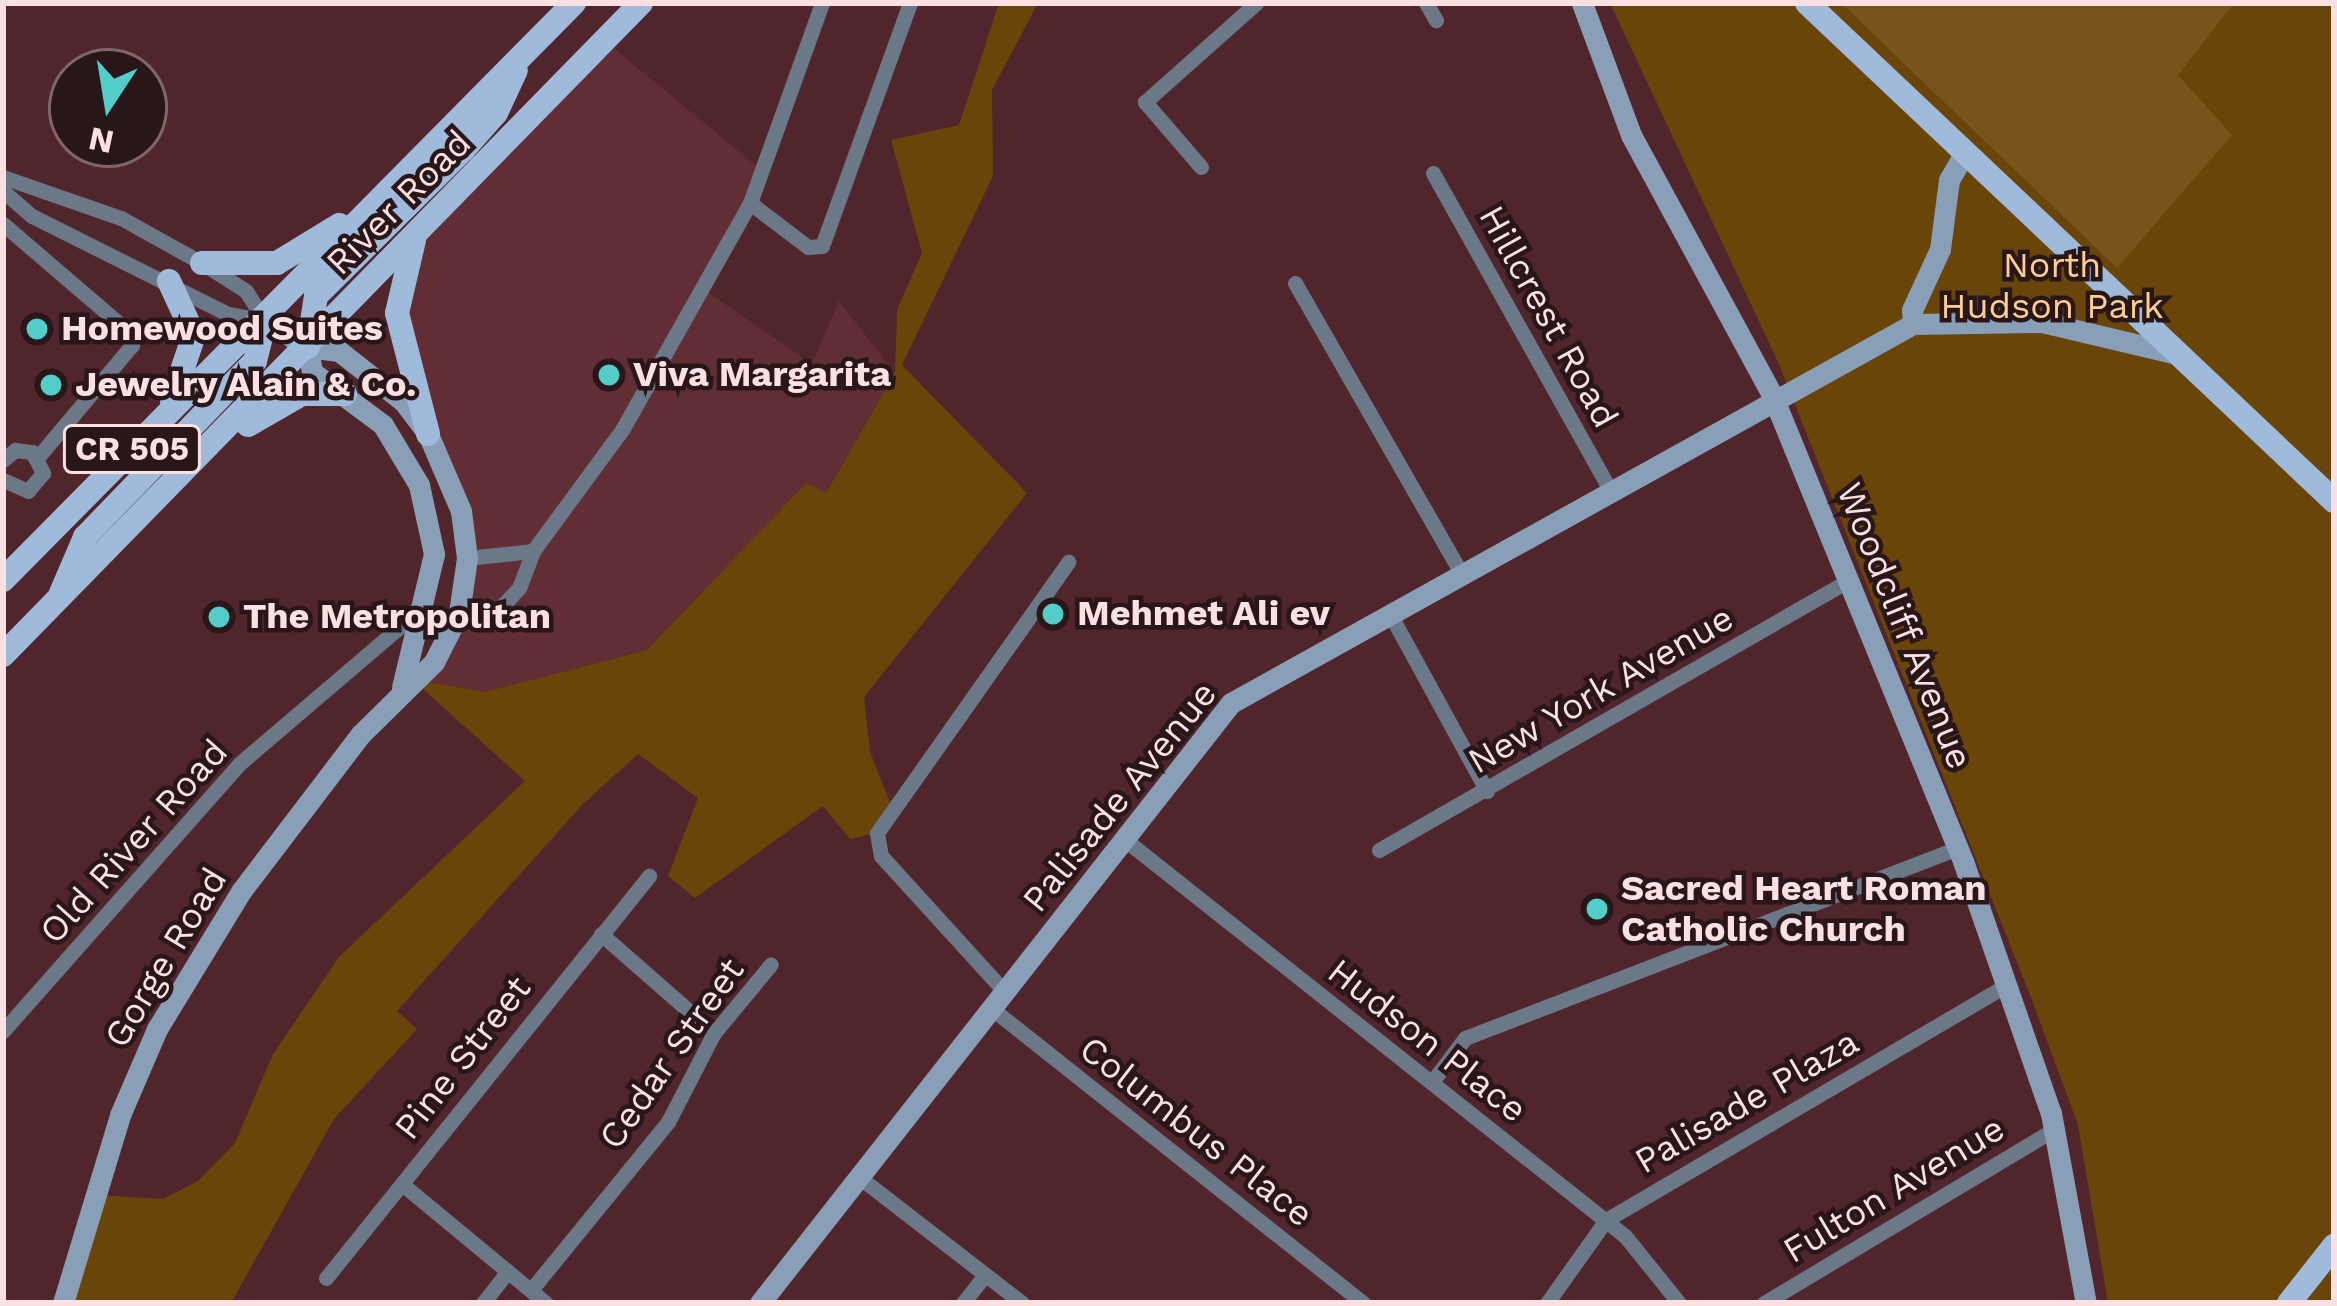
<!DOCTYPE html>
<style>
body{margin:0}
#map{position:relative;width:2337px;height:1306px;overflow:hidden;background:#50252b;font-family:"Work Sans",sans-serif}
div>[style]{position:absolute}
.built>*{inset:0;background:#612e35}
.green>*{inset:0;background:#69450a}
.forest>*{inset:0;background:#78531c}
.street>*{height:15px;margin:-7.5px;padding:0 7.5px;transform-origin:7.5px;border-radius:7.5px;background:#6b7888}
.secondary>*{height:21px;margin:-10.5px;padding:0 10.5px;transform-origin:10.5px;border-radius:10.5px;background:#899eb7}
.primary>*{height:24px;margin:-12px;padding:0 12px;transform-origin:12px;border-radius:12px;background:#9fbadb}
.dots>*{width:33px;height:33px;translate:-50% -50%;box-sizing:border-box;border:6px solid #291618;border-radius:50%}
span{translate:-50% -50%;white-space:nowrap;text-align:center;line-height:1.15;-webkit-text-stroke:9px #291618;paint-order:stroke}
.shield-label span{padding:3px 9px;background:#291618;border:3px solid;border-radius:9px;-webkit-text-stroke-width:0}
.shield-label{font-size:33px;color:#fde0e2;font-weight:700}
.street-label{font-size:36px;color:#fde0e2}
.park-label{font-size:36px;color:#fcce92}
.poi-label{font-size:36px;color:#fde0e2;font-weight:700}
.left{translate:0 -50%;text-align:left}
.frame{position:absolute;inset:0;border:6px solid #fde0e2;pointer-events:none}
.north{position:absolute;left:48px;top:48px;width:120px;height:120px;box-sizing:border-box;background:#291618;border:3px solid #7e6769;border-radius:50%;rotate:192deg;font-size:33px;font-weight:700;line-height:48px;text-align:center;color:#fde0e2}
.north::after{content:'';display:block;margin:auto;width:42px;height:54px;background:#53cdca;clip-path:polygon(50% 0,100% 100%,50% 72%,0 100%)}
</style>
<div id="map">
<div class="built">
<i style="clip-path:polygon(604px 40px,761px 170px,703px 289px,812px 364px,839px 301px,895px 373px,825px 494px,805px 484px,647px 650px,485px 692px,412px 679px,434px 662px,467px 558px,428px 434px,404px 276px,415px 238px)"></i>
</div>
<div class="green">
<i style="clip-path:polygon(999px 3px,1038px 3px,992px 90px,993px 176px,902px 365px,1027px 493px,864px 697px,870px 752px,892px 807px,877px 833px,850px 839px,823px 806px,695px 898px,668px 876px,698px 798px,638px 754px,583px 804px,397px 1011px,417px 1029px,334px 1119px,231px 1303px,63px 1303px,96px 1195px,163px 1199px,198px 1181px,235px 1143px,273px 1054px,339px 957px,525px 781px,412px 679px,485px 692px,647px 650px,806px 483px,826px 493px,895px 373px,897px 310px,922px 253px,891px 140px,959px 125px)"></i>
<i style="clip-path:polygon(1610px 3px,2334px 3px,2334px 1303px,2108px 1303px,2078px 1125px,2032px 1000px,1778px 362px)"></i>
</div>
<div class="forest">
<i style="clip-path:polygon(1841px 3px,2234px 3px,2178px 75px,2232px 135px,2117px 268px)"></i>
</div>
<div class="street">
<i style="left:1426px;top:3px;width:20px;rotate:60deg"></i>
<i style="left:1201px;top:167px;width:86px;rotate:-130.7deg"></i>
<i style="left:1145px;top:102px;width:149px;rotate:-41.7deg"></i>
<i style="left:1433px;top:173px;width:363px;rotate:60.8deg"></i>
<i style="left:3px;top:177px;width:125px;rotate:19.2deg"></i>
<i style="left:121px;top:218px;width:93px;rotate:29.1deg"></i>
<i style="left:202px;top:263px;width:52px;rotate:32.5deg"></i>
<i style="left:246px;top:291px;width:36px;rotate:58deg"></i>
<i style="left:3px;top:191px;width:38px;rotate:41deg"></i>
<i style="left:32px;top:216px;width:219px;rotate:26.6deg"></i>
<i style="left:228px;top:314px;width:35px;rotate:10deg"></i>
<i style="left:750px;top:203px;width:73px;rotate:37.2deg"></i>
<i style="left:808px;top:247px;width:14px;rotate:-4deg"></i>
<i style="left:822px;top:246px;width:258px;rotate:-70.1deg"></i>
<i style="left:3px;top:224px;width:165px;rotate:40.6deg"></i>
<i style="left:128px;top:331px;width:15px;rotate:74deg"></i>
<i style="left:132px;top:345px;width:146px;rotate:130deg"></i>
<i style="left:1295px;top:283px;width:334px;rotate:60.2deg"></i>
<i style="left:3px;top:460px;width:16px;rotate:-40deg"></i>
<i style="left:15px;top:450px;width:17px;rotate:7deg"></i>
<i style="left:32px;top:452px;width:24px;rotate:62deg"></i>
<i style="left:43px;top:473px;width:23px;rotate:130deg"></i>
<i style="left:28px;top:491px;width:27px;rotate:-156deg"></i>
<i style="left:467px;top:558px;width:66px;rotate:-6.1deg"></i>
<i style="left:533px;top:551px;width:150px;rotate:-53.7deg"></i>
<i style="left:622px;top:430px;width:261px;rotate:-60.6deg"></i>
<i style="left:750px;top:203px;width:213px;rotate:-70.2deg"></i>
<i style="left:1390px;top:614px;width:202px;rotate:61.3deg"></i>
<i style="left:485px;top:624px;width:50px;rotate:-46.6deg"></i>
<i style="left:519px;top:588px;width:40px;rotate:-69deg"></i>
<i style="left:1124px;top:839px;width:639px;rotate:38.39deg"></i>
<i style="left:1625px;top:1236px;width:86px;rotate:51.1deg"></i>
<i style="left:1379px;top:850px;width:544px;rotate:-29.86deg"></i>
<i style="left:601px;top:934px;width:150px;rotate:41.2deg"></i>
<i style="left:1004px;top:991px;width:183px;rotate:-132.3deg"></i>
<i style="left:881px;top:856px;width:23px;rotate:-100deg"></i>
<i style="left:877px;top:833px;width:332px;rotate:-54.8deg"></i>
<i style="left:991px;top:1008px;width:475px;rotate:38.4deg"></i>
<i style="left:3px;top:1031px;width:356px;rotate:-48.5deg"></i>
<i style="left:239px;top:764px;width:237px;rotate:-40.5deg"></i>
<i style="left:1432px;top:1082px;width:55px;rotate:-53.1deg"></i>
<i style="left:1465px;top:1038px;width:528px;rotate:-21.08deg"></i>
<i style="left:859px;top:1177px;width:206px;rotate:37.7deg"></i>
<i style="left:402px;top:1184px;width:187px;rotate:39.6deg"></i>
<i style="left:326px;top:1278px;width:516px;rotate:-51.22deg"></i>
<i style="left:531px;top:1290px;width:217px;rotate:-50.8deg"></i>
<i style="left:668px;top:1122px;width:100px;rotate:-62.7deg"></i>
<i style="left:714px;top:1033px;width:89px;rotate:-50.4deg"></i>
<i style="left:483px;top:1303px;width:39px;rotate:-52deg"></i>
<i style="left:963px;top:1303px;width:36px;rotate:-52deg"></i>
<i style="left:1547px;top:1303px;width:102px;rotate:-54.6deg"></i>
<i style="left:1606px;top:1220px;width:464px;rotate:-30.4deg"></i>
<i style="left:1764px;top:1303px;width:339px;rotate:-30.9deg"></i>
</div>
<div class="secondary">
<i style="left:1582px;top:3px;width:141px;rotate:69.6deg"></i>
<i style="left:1631px;top:135px;width:298px;rotate:61.5deg"></i>
<i style="left:1773px;top:397px;width:501px;rotate:67.73deg"></i>
<i style="left:1963px;top:861px;width:267px;rotate:70.8deg"></i>
<i style="left:2051px;top:1113px;width:193px;rotate:79.6deg"></i>
<i style="left:1913px;top:324px;width:14px;rotate:-94deg"></i>
<i style="left:1912px;top:310px;width:67px;rotate:-65.3deg"></i>
<i style="left:1940px;top:249px;width:70px;rotate:-82.6deg"></i>
<i style="left:1949px;top:180px;width:30px;rotate:-60deg"></i>
<i style="left:308px;top:347px;width:25px;rotate:81deg"></i>
<i style="left:312px;top:372px;width:89px;rotate:36.7deg"></i>
<i style="left:383px;top:425px;width:70px;rotate:59deg"></i>
<i style="left:419px;top:485px;width:71px;rotate:77.7deg"></i>
<i style="left:434px;top:554px;width:137px;rotate:103.5deg"></i>
<i style="left:63px;top:1303px;width:196px;rotate:-73.1deg"></i>
<i style="left:120px;top:1115px;width:94px;rotate:-66.7deg"></i>
<i style="left:157px;top:1029px;width:163px;rotate:-58.6deg"></i>
<i style="left:242px;top:890px;width:196px;rotate:-52.7deg"></i>
<i style="left:361px;top:734px;width:103px;rotate:-44.6deg"></i>
<i style="left:434px;top:662px;width:55px;rotate:-63deg"></i>
<i style="left:459px;top:613px;width:56px;rotate:-81.7deg"></i>
<i style="left:467px;top:558px;width:47px;rotate:-97.3deg"></i>
<i style="left:461px;top:511px;width:84px;rotate:-113.2deg"></i>
<i style="left:428px;top:434px;width:40px;rotate:-127deg"></i>
<i style="left:404px;top:402px;width:83px;rotate:-141.9deg"></i>
<i style="left:339px;top:351px;width:31px;rotate:-173deg"></i>
<i style="left:308px;top:347px;width:50px;rotate:-148.8deg"></i>
<i style="left:760px;top:1303px;width:763px;rotate:-51.87deg"></i>
<i style="left:1231px;top:703px;width:780px;rotate:-29.06deg"></i>
<i style="left:1913px;top:324px;width:129px;rotate:-0.9deg"></i>
<i style="left:2042px;top:322px;width:139px;rotate:13.3deg"></i>
</div>
<div class="primary">
<i style="left:1807px;top:3px;width:725px;rotate:43.38deg"></i>
<i style="left:414px;top:240px;width:75px;rotate:103.1deg"></i>
<i style="left:397px;top:313px;width:125px;rotate:75.6deg"></i>
<i style="left:202px;top:263px;width:75px"></i>
<i style="left:277px;top:263px;width:73px;rotate:-31.5deg"></i>
<i style="left:169px;top:281px;width:60px;rotate:65.2deg"></i>
<i style="left:194px;top:335px;width:69px;rotate:108.7deg"></i>
<i style="left:308px;top:347px;width:52px;rotate:-81.1deg"></i>
<i style="left:316px;top:296px;width:209px;rotate:-44.8deg"></i>
<i style="left:464px;top:149px;width:48px;rotate:-48.4deg"></i>
<i style="left:496px;top:113px;width:47px;rotate:-65.1deg"></i>
<i style="left:248px;top:425px;width:62px;rotate:-29.9deg"></i>
<i style="left:302px;top:394px;width:43px"></i>
<i style="left:3px;top:580px;width:812px;rotate:-45.3deg"></i>
<i style="left:61px;top:593px;width:61px;rotate:-66.8deg"></i>
<i style="left:85px;top:537px;width:245px;rotate:-46deg"></i>
<i style="left:255px;top:361px;width:41px;rotate:-76deg"></i>
<i style="left:3px;top:655px;width:912px;rotate:-45.62deg"></i>
<i style="left:2289px;top:1303px;width:73px;rotate:-51.7deg"></i>
</div>
<div class="dots">
<i style="left:37px;top:329px;background:#53cdca"></i>
<i style="left:609px;top:375px;background:#53cdca"></i>
<i style="left:51px;top:385px;background:#53cdca"></i>
<i style="left:1053px;top:614px;background:#53cdca"></i>
<i style="left:219px;top:617px;background:#53cdca"></i>
<i style="left:1597px;top:909px;background:#53cdca"></i>
</div>
<div class="shield-label">
<span style="left:132px;top:449px">CR 505</span>
</div>
<div class="street-label">
<span style="left:399px;top:203px;rotate:-45deg">River Road</span>
<span style="left:1548px;top:317px;rotate:61deg">Hillcrest Road</span>
<span style="left:1904px;top:626px;rotate:68deg">Woodcliff Avenue</span>
<span style="left:1601px;top:690px;rotate:-30deg">New York Avenue</span>
<span style="left:1120px;top:797px;rotate:-51deg">Palisade Avenue</span>
<span style="left:134px;top:842px;rotate:-48deg">Old River Road</span>
<span style="left:166px;top:958px;rotate:-59deg">Gorge Road</span>
<span style="left:1427px;top:1041px;rotate:38deg">Hudson Place</span>
<span style="left:672px;top:1054px;rotate:-55deg">Cedar Street</span>
<span style="left:463px;top:1058px;rotate:-52deg">Pine Street</span>
<span style="left:1747px;top:1102px;rotate:-30deg">Palisade Plaza</span>
<span style="left:1196px;top:1132px;rotate:38deg">Columbus Place</span>
<span style="left:1894px;top:1190px;rotate:-31deg">Fulton Avenue</span>
</div>
<div class="park-label">
<span style="left:2052px;top:286px">North<br>Hudson Park</span>
</div>
<div class="poi-label">
<span class="left" style="left:61px;top:329px">Homewood Suites</span>
<span class="left" style="left:633px;top:375px">Viva Margarita</span>
<span class="left" style="left:75px;top:385px">Jewelry Alain &amp; Co.</span>
<span class="left" style="left:1077px;top:614px">Mehmet Ali ev</span>
<span class="left" style="left:243px;top:617px">The Metropolitan</span>
<span class="left" style="left:1621px;top:909px">Sacred Heart Roman<br>Catholic Church</span>
</div>
<div class="frame"></div>
<div class="north">N</div>
</div>
